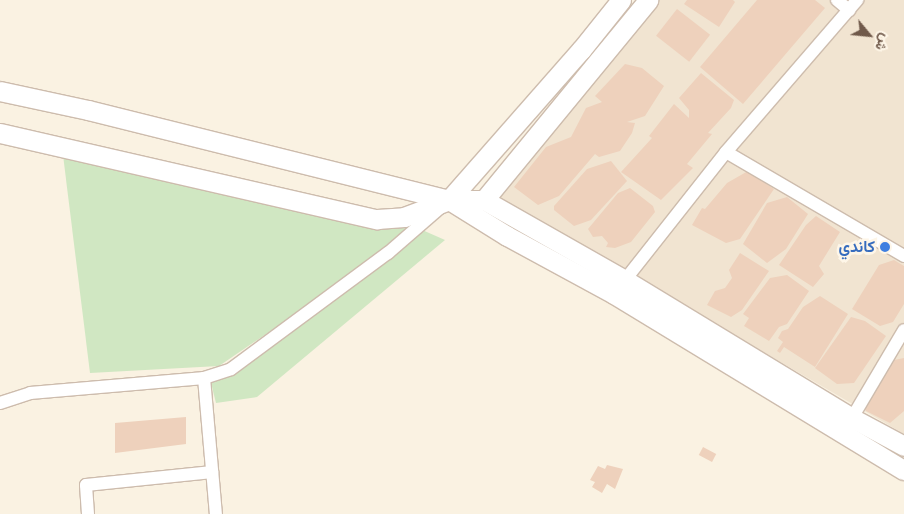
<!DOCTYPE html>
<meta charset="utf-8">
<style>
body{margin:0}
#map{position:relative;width:904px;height:514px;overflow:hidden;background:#faf2e2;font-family:"Source Sans 3",Vazirmatn,sans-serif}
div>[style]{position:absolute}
.residential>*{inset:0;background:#f1e4d1}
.green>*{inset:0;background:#d0e7c2}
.building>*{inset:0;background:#eed1bc;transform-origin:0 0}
.roads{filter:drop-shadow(1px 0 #cdbcad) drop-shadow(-1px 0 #cdbcad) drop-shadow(0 1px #cdbcad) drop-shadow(0 -1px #cdbcad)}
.minor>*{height:12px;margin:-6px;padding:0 6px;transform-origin:6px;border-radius:6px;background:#fff}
.secondary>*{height:19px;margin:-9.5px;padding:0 9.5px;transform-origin:9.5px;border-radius:9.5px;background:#fff}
.dots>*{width:14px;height:14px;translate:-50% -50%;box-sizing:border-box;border:2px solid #fef6e8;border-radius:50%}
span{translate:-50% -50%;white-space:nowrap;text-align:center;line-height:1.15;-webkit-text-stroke:5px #fef6e8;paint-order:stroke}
.shop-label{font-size:16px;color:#366cbe;font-weight:700}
.right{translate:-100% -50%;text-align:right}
.north{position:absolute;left:844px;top:10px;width:50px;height:50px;-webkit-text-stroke:4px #fef6e8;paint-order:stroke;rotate:118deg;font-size:14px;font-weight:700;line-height:20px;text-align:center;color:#70594a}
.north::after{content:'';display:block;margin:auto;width:18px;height:22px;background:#70594a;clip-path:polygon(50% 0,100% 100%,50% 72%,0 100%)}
</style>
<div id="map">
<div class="residential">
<i style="clip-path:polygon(659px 0,904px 0,904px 434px,495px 196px)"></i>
</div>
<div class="green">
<i style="clip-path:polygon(63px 155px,412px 221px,401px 242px,219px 366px,90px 373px)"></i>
<i style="clip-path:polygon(420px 229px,445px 240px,257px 397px,216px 403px,211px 383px)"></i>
</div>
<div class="building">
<i style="clip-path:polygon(687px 0,733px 0,735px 2px,719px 27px,684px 4px)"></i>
<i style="clip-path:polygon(757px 0,815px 0,825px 8px,743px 104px,700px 67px)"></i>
<i style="left:677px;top:9px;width:42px;height:34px;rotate:38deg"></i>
<i style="clip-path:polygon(625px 64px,642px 68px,664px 86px,645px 116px,627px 122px,635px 123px,632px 133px,620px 151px,599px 157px,595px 154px,559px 196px,538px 205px,514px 187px,546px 147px,571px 137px,586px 108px,602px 102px,595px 96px)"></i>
<i style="clip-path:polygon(701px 73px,734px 100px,731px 108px,708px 133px,712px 134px,687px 164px,693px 168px,661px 200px,621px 172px,652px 138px,649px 136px,674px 104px,689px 118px,689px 110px,679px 98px)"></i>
<i style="clip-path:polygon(611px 161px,627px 181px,591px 220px,574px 226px,554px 210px,554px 206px,587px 169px)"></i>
<i style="clip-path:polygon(748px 171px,774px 189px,740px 239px,726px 243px,692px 225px,702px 208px,705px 209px,727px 183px)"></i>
<i style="clip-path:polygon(630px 188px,653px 206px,655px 212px,631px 242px,615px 248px,606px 247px,608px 243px,602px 236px,593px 237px,588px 229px,618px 193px)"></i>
<i style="clip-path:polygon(787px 197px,808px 214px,786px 249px,767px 263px,743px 244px,767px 203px)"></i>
<i style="clip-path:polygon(816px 216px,840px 232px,819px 266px,824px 274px,813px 287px,779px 265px,806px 225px)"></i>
<i style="clip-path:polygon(740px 253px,769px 271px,742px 310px,731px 317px,707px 305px,715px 291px,725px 288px,732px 278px,729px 270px)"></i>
<i style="clip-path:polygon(894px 260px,904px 266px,904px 304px,893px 322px,880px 326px,852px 309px,879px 265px)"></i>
<i style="clip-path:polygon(787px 275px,809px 291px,787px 324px,779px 327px,769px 341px,744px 326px,749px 318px,743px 314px,770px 278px)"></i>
<i style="clip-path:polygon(820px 296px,848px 314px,815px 367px,784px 347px,780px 353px,777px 351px,783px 342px,778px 338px,782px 331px,788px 329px,803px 307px)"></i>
<i style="clip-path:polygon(851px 317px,865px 321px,886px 336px,854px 383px,837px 384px,815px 368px)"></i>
<i style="clip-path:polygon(904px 358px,904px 411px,890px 423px,866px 411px,864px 404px,889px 361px)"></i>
<i style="clip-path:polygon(186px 417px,186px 444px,115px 453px,115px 423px)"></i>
<i style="left:703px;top:447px;width:15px;height:9px;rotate:28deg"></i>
<i style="clip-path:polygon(607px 465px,623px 469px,615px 489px,607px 484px,602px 493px,592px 487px,595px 482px,590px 480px,598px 466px,605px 469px)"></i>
</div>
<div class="roads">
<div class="minor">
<i style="left:837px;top:0;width:16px;rotate:40deg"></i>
<i style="left:726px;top:152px;width:206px;rotate:30.3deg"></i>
<i style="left:625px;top:280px;width:163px;rotate:-51.7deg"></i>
<i style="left:726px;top:152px;width:201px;rotate:-49.2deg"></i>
<i style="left:204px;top:378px;width:137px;rotate:85deg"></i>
<i style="left:0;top:403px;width:32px;rotate:-18deg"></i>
<i style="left:30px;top:393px;width:175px;rotate:-4.9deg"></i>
<i style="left:204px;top:378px;width:28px;rotate:-18deg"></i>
<i style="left:231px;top:369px;width:195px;rotate:-36.5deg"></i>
<i style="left:388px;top:253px;width:70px;rotate:-41deg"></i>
<i style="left:852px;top:418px;width:102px;rotate:-59.4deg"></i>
<i style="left:88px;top:514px;width:29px;rotate:-94deg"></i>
<i style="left:86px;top:485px;width:127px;rotate:-5.9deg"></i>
</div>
<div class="secondary">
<i style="left:0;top:91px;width:90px;rotate:12.2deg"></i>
<i style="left:88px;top:110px;width:372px;rotate:14deg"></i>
<i style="left:449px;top:200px;width:35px"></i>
<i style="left:484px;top:200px;width:162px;rotate:29.6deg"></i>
<i style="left:625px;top:280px;width:266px;rotate:31.3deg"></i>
<i style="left:852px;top:418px;width:59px;rotate:28.3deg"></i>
<i style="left:0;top:133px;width:387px;rotate:12.9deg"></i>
<i style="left:377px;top:219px;width:27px;rotate:-4deg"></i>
<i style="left:404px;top:217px;width:48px;rotate:-20.7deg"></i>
<i style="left:449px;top:200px;width:68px;rotate:31.8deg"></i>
<i style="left:507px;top:236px;width:122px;rotate:28.5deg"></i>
<i style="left:614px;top:294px;width:339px;rotate:31.3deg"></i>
<i style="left:449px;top:200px;width:200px;rotate:-48.7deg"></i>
<i style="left:581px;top:50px;width:64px;rotate:-51.3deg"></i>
<i style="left:484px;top:200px;width:259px;rotate:-50.6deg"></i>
</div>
</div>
<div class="dots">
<i style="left:885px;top:247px;background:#3f7fe0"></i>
</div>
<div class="shop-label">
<span class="right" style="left:875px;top:247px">كاندي</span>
</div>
<div class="north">ش</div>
</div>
